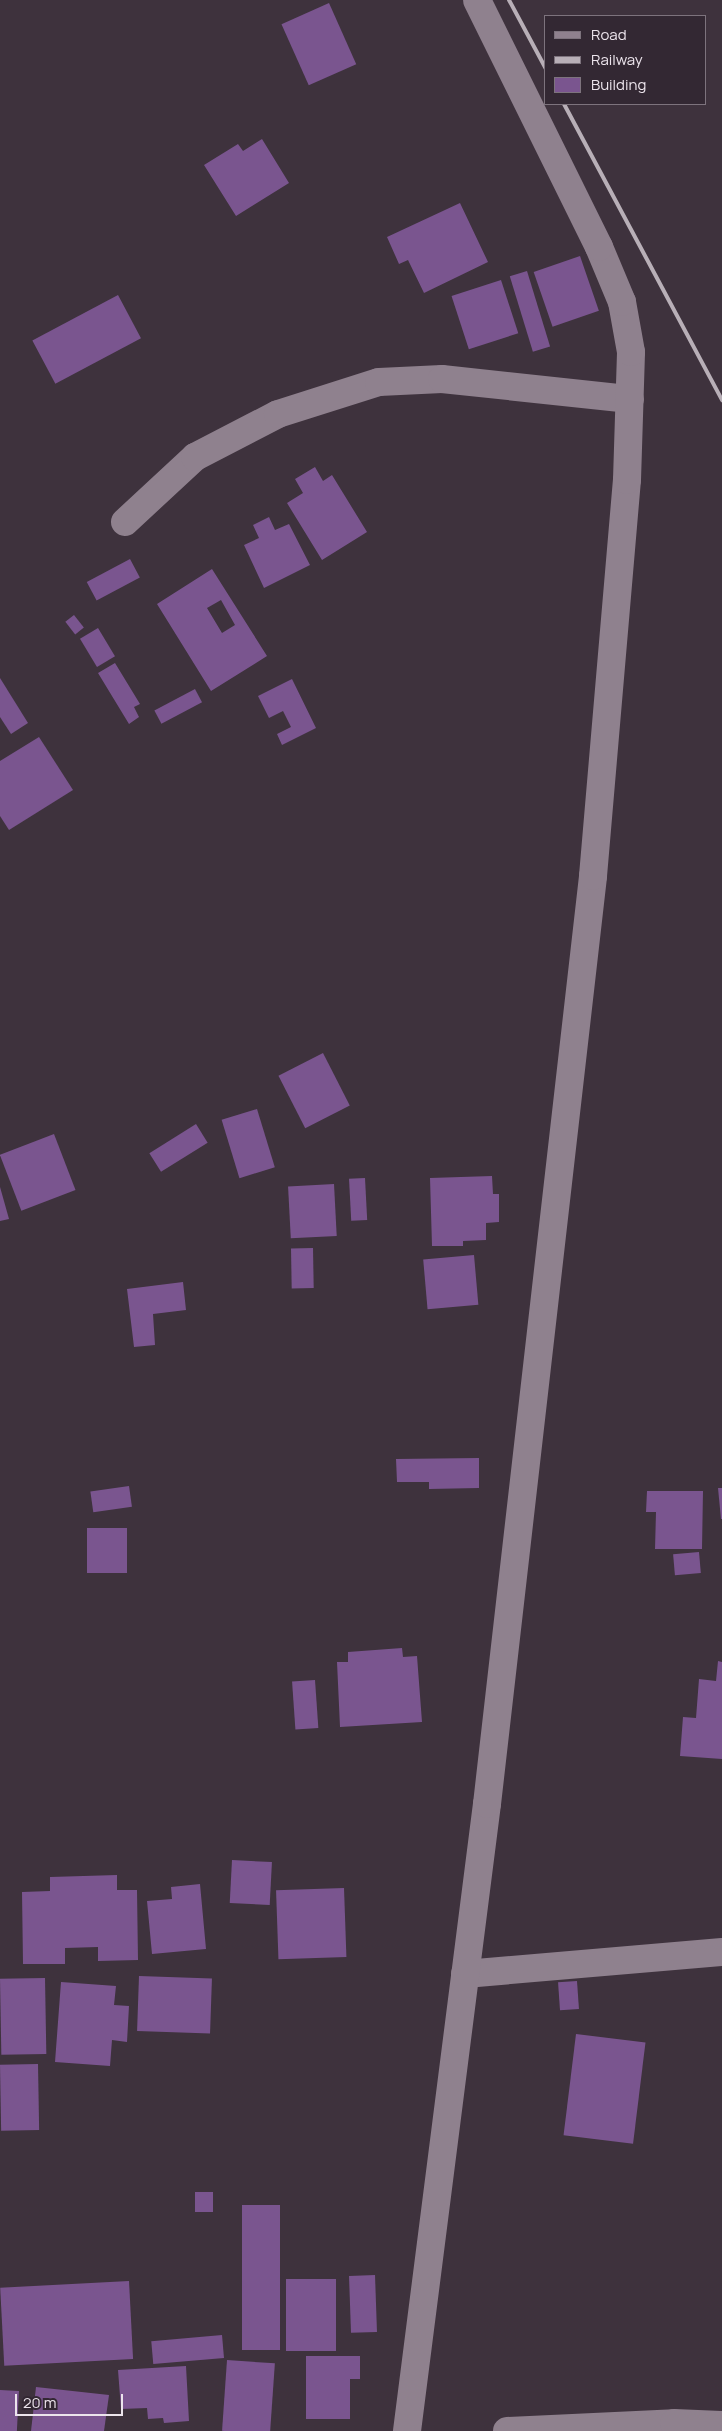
<!DOCTYPE html>
<style>
body{margin:0}
#map{position:relative;width:722px;height:2431px;overflow:hidden;background:#3e323d;font-family:Manrope,sans-serif}
div>[style]{position:absolute}
.building>*{inset:0;background:#7a558f;transform-origin:0 0}
.street>*{height:28px;margin:-14px;padding:0 14px;transform-origin:14px;border-radius:14px;background:#8f818e}
.rail>*{height:4px;margin:-2px;padding:0 2px;transform-origin:2px;border-radius:2px;background:#b8afb7}
span{translate:-50% -50%;white-space:nowrap;text-align:center;line-height:1.15;-webkit-text-stroke:4px #332833;paint-order:stroke}
.legend{position:absolute;left:544px;top:15px;width:162px;height:90px;box-sizing:border-box;background:#332833;border:1px solid #7d737d;margin:0;padding:6px 9px;list-style:none;font-size:15px;color:#ece4ec}
.legend li{display:flex;align-items:center;gap:10px;height:25px}
.legend b{width:25px;border:1px solid #7d737d}
.scale{position:absolute;left:15px;top:2394px;width:108px;height:22px;box-sizing:border-box;border:2px solid #ece4ec;border-top:0;padding-left:6px;font-size:15px;line-height:18px;white-space:nowrap;color:#ece4ec;-webkit-text-stroke:4px #332833;paint-order:stroke}
</style>
<div id="map">
<div class="building">
<i style="left:329px;top:3px;width:67px;height:52px;rotate:66deg"></i>
<i style="clip-path:polygon(262px 139px,289px 183px,236px 216px,204px 165px,238px 144px,243px 151px)"></i>
<i style="clip-path:polygon(460px 203px,488px 262px,424px 293px,408px 260px,399px 264px,387px 237px)"></i>
<i style="left:580px;top:256px;width:58px;height:49px;rotate:71deg"></i>
<i style="left:527px;top:271px;width:79px;height:18px;rotate:73deg"></i>
<i style="left:501px;top:280px;width:56px;height:52px;rotate:72deg"></i>
<i style="left:118px;top:295px;width:49px;height:97px;rotate:62deg"></i>
<i style="clip-path:polygon(315px 467px,323px 481px,332px 475px,367px 532px,322px 560px,287px 503px,303px 493px,295px 479px)"></i>
<i style="clip-path:polygon(269px 517px,275px 530px,289px 524px,310px 565px,264px 588px,244px 545px,259px 538px,253px 525px)"></i>
<i style="left:130px;top:559px;width:21px;height:49px;rotate:62deg"></i>
<i style="clip-path:polygon(evenodd,212px 569px,267px 656px,211px 691px,157px 604px,212px 569px,221px 600px,235px 625px,222px 633px,207px 608px,221px 600px)"></i>
<i style="left:74px;top:615px;width:16px;height:11px;rotate:52deg"></i>
<i style="left:98px;top:628px;width:33px;height:21px;rotate:59deg"></i>
<i style="clip-path:polygon(115px 663px,140px 704px,134px 707px,139px 717px,129px 724px,98px 673px)"></i>
<i style="clip-path:polygon(0 678px,28px 723px,11px 734px,0 717px)"></i>
<i style="clip-path:polygon(292px 679px,316px 728px,282px 745px,277px 734px,291px 727px,283px 711px,269px 718px,258px 696px)"></i>
<i style="left:195px;top:689px;width:15px;height:46px;rotate:62deg"></i>
<i style="clip-path:polygon(39px 737px,73px 790px,9px 830px,0 816px,0 761px)"></i>
<i style="left:323px;top:1053px;width:59px;height:50px;rotate:63deg"></i>
<i style="left:257px;top:1109px;width:61px;height:37px;rotate:73deg"></i>
<i style="left:196px;top:1124px;width:22px;height:55px;rotate:58deg"></i>
<i style="left:54px;top:1134px;width:60px;height:58px;rotate:69deg"></i>
<i style="clip-path:polygon(492px 1176px,493px 1194px,499px 1194px,499px 1222px,486px 1223px,486px 1240px,463px 1241px,463px 1246px,432px 1246px,430px 1178px)"></i>
<i style="left:365px;top:1178px;width:42px;height:16px;rotate:87deg"></i>
<i style="left:334px;top:1184px;width:52px;height:46px;rotate:87deg"></i>
<i style="clip-path:polygon(0 1187px,9px 1219px,0 1221px)"></i>
<i style="left:313px;top:1248px;width:40px;height:22px;rotate:89deg"></i>
<i style="left:474px;top:1255px;width:50px;height:51px;rotate:85deg"></i>
<i style="clip-path:polygon(183px 1282px,186px 1310px,153px 1314px,155px 1345px,134px 1347px,127px 1289px)"></i>
<i style="clip-path:polygon(479px 1458px,479px 1488px,429px 1489px,429px 1482px,397px 1482px,396px 1459px)"></i>
<i style="left:129px;top:1486px;width:21px;height:39px;rotate:82deg"></i>
<i style="clip-path:polygon(718px 1488px,722px 1488px,722px 1519px,721px 1519px)"></i>
<i style="clip-path:polygon(647px 1491px,703px 1491px,702px 1549px,655px 1549px,656px 1512px,646px 1512px)"></i>
<i style="left:87px;top:1528px;width:40px;height:45px"></i>
<i style="left:699px;top:1552px;width:21px;height:26px;rotate:85deg"></i>
<i style="clip-path:polygon(402px 1648px,403px 1657px,417px 1656px,422px 1722px,340px 1727px,337px 1662px,348px 1662px,348px 1652px)"></i>
<i style="clip-path:polygon(718px 1661px,722px 1662px,722px 1759px,680px 1756px,683px 1717px,696px 1718px,699px 1679px,716px 1681px)"></i>
<i style="left:315px;top:1680px;width:48px;height:23px;rotate:86deg"></i>
<i style="left:232px;top:1860px;width:40px;height:43px;rotate:3deg"></i>
<i style="clip-path:polygon(117px 1875px,117px 1890px,137px 1890px,138px 1960px,98px 1961px,98px 1947px,65px 1948px,65px 1964px,23px 1964px,22px 1892px,50px 1891px,50px 1877px)"></i>
<i style="clip-path:polygon(200px 1884px,206px 1949px,152px 1954px,147px 1901px,172px 1899px,171px 1887px)"></i>
<i style="left:344px;top:1888px;width:69px;height:68px;rotate:88deg"></i>
<i style="left:139px;top:1976px;width:73px;height:55px;rotate:2deg"></i>
<i style="left:45px;top:1978px;width:76px;height:45px;rotate:89deg"></i>
<i style="left:577px;top:1981px;width:28px;height:19px;rotate:86deg"></i>
<i style="clip-path:polygon(61px 1982px,116px 1986px,114px 2005px,129px 2006px,127px 2042px,112px 2040px,110px 2066px,55px 2062px)"></i>
<i style="left:576px;top:2034px;width:70px;height:102px;rotate:7deg"></i>
<i style="left:38px;top:2064px;width:66px;height:38px;rotate:89deg"></i>
<i style="left:195px;top:2192px;width:18px;height:20px"></i>
<i style="left:242px;top:2205px;width:38px;height:145px"></i>
<i style="left:375px;top:2275px;width:57px;height:26px;rotate:88deg"></i>
<i style="left:286px;top:2279px;width:50px;height:72px"></i>
<i style="left:129px;top:2281px;width:78px;height:129px;rotate:87deg"></i>
<i style="left:222px;top:2335px;width:23px;height:71px;rotate:85deg"></i>
<i style="clip-path:polygon(306px 2356px,360px 2356px,360px 2379px,350px 2379px,350px 2419px,306px 2419px)"></i>
<i style="left:227px;top:2360px;width:48px;height:71px;rotate:4deg"></i>
<i style="clip-path:polygon(186px 2366px,189px 2421px,164px 2423px,163px 2418px,148px 2419px,147px 2408px,121px 2409px,118px 2370px)"></i>
<i style="clip-path:polygon(36px 2387px,109px 2395px,104px 2431px,31px 2431px)"></i>
<i style="left:0;top:2390px;width:19px;height:41px;rotate:3deg"></i>
</div>
<div class="street">
<i style="left:125px;top:522px;width:96px;rotate:-42.9deg"></i>
<i style="left:195px;top:457px;width:93px;rotate:-27.4deg"></i>
<i style="left:278px;top:414px;width:106px;rotate:-17.6deg"></i>
<i style="left:379px;top:382px;width:63px;rotate:-2.7deg"></i>
<i style="left:442px;top:379px;width:189px;rotate:6.1deg"></i>
<i style="left:465px;top:1974px;width:258px;rotate:-4.9deg"></i>
<i style="left:407px;top:2431px;width:632px;rotate:-82.73deg"></i>
<i style="left:487px;top:1804px;width:934px;rotate:-83.48deg"></i>
<i style="left:593px;top:876px;width:397px;rotate:-85.1deg"></i>
<i style="left:627px;top:480px;width:128px;rotate:-88.2deg"></i>
<i style="left:631px;top:352px;width:51px;rotate:-100.2deg"></i>
<i style="left:622px;top:302px;width:60px;rotate:-112.7deg"></i>
<i style="left:599px;top:247px;width:275px;rotate:-116.3deg"></i>
<i style="left:507px;top:2431px;width:167px;rotate:-2.7deg"></i>
<i style="left:674px;top:2423px;width:48px;rotate:2.4deg"></i>
</div>
<div class="rail">
<i style="left:509px;top:0;width:78px;rotate:61.8deg"></i>
<i style="left:564px;top:104px;width:336px;rotate:61.9deg"></i>
</div>
<ul class="legend">
<li><b style="height:6px;background:#8f818e"></b>Road</li>
<li><b style="height:6px;background:#b8afb7"></b>Railway</li>
<li><b style="height:14px;background:#7a558f"></b>Building</li>
</ul>
<div class="scale">20 m</div>
</div>
